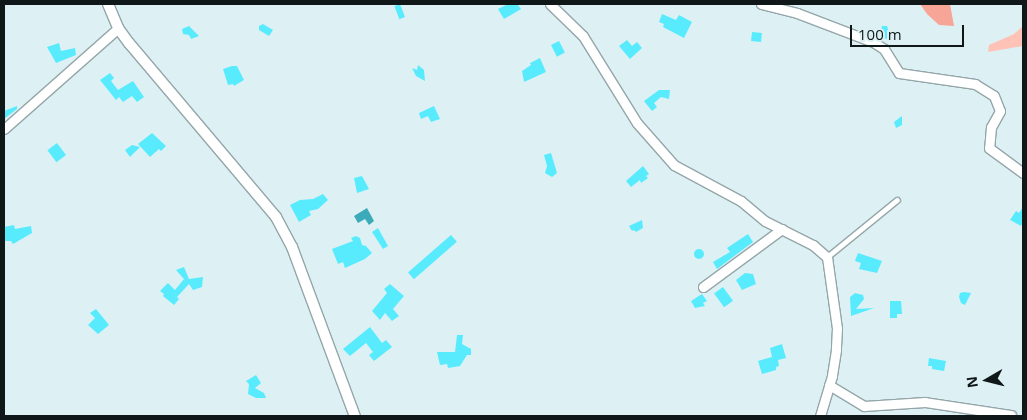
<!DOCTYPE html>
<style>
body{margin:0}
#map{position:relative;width:1027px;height:420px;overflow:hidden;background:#ddf1f4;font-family:"Open Sans",sans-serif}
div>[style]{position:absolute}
.green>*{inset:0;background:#ffc2b6}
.forest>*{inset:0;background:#f7a597}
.water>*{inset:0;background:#3babb9}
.building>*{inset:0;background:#58ebfe;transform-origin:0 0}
.round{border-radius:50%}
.roads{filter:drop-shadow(1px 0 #94a6a9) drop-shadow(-1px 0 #94a6a9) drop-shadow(0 1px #94a6a9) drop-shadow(0 -1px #94a6a9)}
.service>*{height:4.5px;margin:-2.25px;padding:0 2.25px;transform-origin:2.25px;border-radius:2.25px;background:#fff}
.minor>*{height:9px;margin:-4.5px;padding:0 4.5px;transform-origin:4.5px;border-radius:4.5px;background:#fff}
.tertiary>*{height:10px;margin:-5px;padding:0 5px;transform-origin:5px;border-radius:5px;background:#fff}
span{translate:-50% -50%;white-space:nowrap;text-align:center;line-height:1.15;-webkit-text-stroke:4px #ddf1f4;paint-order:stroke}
.frame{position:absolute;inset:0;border:5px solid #101718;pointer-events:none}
.north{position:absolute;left:962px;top:355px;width:50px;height:50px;-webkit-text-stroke:4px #ddf1f4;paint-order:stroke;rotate:262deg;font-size:14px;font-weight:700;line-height:20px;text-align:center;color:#101718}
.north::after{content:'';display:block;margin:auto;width:18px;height:22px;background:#101718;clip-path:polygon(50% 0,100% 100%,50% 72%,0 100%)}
.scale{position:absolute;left:850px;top:25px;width:114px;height:22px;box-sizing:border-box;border:2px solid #101718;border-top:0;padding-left:6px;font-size:15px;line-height:18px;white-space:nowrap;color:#101718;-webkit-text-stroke:4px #ddf1f4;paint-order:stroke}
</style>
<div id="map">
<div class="green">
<i style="clip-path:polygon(1023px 26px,1023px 46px,988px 52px,989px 45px,1014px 34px)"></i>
</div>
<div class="forest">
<i style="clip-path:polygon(920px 4px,950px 4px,954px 26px,939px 25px,927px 14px)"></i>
</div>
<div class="water">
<i style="clip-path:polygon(367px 208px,374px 221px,369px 225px,365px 219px,358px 223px,354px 216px)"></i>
</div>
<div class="building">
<i style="left:400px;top:4px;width:14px;height:6px;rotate:69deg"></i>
<i style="clip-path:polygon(508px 4px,517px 4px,521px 9px,504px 19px,498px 9px)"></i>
<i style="clip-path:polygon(662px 14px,676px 20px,679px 15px,692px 22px,684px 38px,663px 27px,664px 24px,659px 22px)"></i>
<i style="clip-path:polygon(263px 24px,273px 30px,269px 36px,259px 30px,259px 26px)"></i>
<i style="clip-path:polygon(189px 26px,199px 36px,191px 39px,189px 35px,183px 34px,182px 29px)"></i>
<i style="clip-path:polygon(882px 26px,887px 26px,889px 32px,892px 34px,894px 37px,891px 40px,884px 38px,880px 32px)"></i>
<i style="left:752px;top:32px;width:10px;height:9px;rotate:6deg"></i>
<i style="clip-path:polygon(627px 40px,632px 46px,637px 42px,642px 48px,630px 59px,619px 46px)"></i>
<i style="left:559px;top:41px;width:13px;height:9px;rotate:63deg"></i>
<i style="clip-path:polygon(59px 43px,61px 51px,75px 48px,76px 55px,56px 63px,47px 47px)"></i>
<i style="clip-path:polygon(540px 58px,546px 72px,524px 82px,522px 71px,531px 65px,530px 63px)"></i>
<i style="clip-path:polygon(418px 65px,424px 70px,425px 81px,416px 76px,412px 68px,417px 70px)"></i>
<i style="clip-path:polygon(232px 66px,237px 66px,244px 80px,234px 86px,233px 84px,228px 85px,223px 69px)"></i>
<i style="clip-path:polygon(110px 73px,114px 78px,111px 81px,118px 90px,133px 81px,144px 97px,137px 102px,132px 96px,123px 102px,119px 97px,116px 100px,100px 80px)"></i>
<i style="clip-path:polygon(659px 90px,670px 90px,669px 99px,661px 97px,654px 103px,657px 107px,652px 111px,644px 101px)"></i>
<i style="clip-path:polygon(17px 106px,17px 109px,4px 119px,4px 111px)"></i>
<i style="clip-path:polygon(434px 106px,440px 119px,431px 122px,428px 116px,421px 119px,419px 113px)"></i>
<i style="clip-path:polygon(902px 116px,902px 125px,896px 128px,894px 122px)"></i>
<i style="clip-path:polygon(152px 133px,166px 146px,161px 151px,159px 149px,150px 157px,138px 144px)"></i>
<i style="left:57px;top:143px;width:15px;height:12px;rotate:53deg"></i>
<i style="clip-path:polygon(132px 145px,140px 147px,130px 157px,125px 150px)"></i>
<i style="clip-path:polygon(551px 153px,557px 173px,552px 177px,545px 173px,547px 166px,544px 155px)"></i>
<i style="clip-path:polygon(643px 166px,649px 174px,646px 176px,648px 178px,641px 183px,640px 180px,631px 187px,626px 181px)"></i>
<i style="clip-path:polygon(362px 176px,369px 189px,357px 193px,354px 178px)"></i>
<i style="clip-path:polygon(323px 194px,328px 200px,318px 209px,309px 211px,311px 215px,299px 222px,290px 205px,300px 200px,313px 199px)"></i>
<i style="clip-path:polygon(1023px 207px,1023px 222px,1021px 226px,1010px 220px,1016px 211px,1019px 213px)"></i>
<i style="clip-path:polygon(642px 220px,643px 228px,636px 232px,634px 230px,632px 231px,629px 226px)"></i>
<i style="clip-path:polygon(14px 225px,15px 229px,31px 226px,32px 233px,13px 244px,11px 241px,4px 241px,4px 227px)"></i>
<i style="clip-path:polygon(378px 228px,388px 246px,383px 249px,372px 232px)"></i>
<i style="clip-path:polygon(748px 234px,753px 242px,717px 269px,713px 262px,730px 252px,727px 248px)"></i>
<i style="left:451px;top:235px;width:9px;height:57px;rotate:49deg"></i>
<i style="clip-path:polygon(356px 236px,360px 238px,362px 245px,366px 246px,372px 253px,365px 259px,345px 268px,343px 262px,338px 264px,332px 249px,353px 241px,351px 238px)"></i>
<i class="round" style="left:694px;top:249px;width:10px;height:10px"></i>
<i style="clip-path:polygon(858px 253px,882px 261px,877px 273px,859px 269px,861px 263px,855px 261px)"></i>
<i style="clip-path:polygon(184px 267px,189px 279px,203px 277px,202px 287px,193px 290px,189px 284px,177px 297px,179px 299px,174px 305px,163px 296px,164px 294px,160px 291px,168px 283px,175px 290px,184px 279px,176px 270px)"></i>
<i style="clip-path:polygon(745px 273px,753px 274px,756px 284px,742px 290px,736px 280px)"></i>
<i style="clip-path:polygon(390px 284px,404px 296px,393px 309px,399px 316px,392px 321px,385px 313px,380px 320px,372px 311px,387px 293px,384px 289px)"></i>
<i style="left:723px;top:287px;width:17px;height:11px;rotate:54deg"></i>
<i style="clip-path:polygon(964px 292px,971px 293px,965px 305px,961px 303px,959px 297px,960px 293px)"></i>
<i style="clip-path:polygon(855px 293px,863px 295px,864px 299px,856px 309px,874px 308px,851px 316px,850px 297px)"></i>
<i style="clip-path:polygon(702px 294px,707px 301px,703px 303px,705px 306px,695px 308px,691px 301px)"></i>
<i style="clip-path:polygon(890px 301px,901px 301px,902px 314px,897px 314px,897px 318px,890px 318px)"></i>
<i style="clip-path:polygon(96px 309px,109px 325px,98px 334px,88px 325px,95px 318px,90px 313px)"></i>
<i style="clip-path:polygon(370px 327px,382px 343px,386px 340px,392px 347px,374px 361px,369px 355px,373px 352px,366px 343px,350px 356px,343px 349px)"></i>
<i style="clip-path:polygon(457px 335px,463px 335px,462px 344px,471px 349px,471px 355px,467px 355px,460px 366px,448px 368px,447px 364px,440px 365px,437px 352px,455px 352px)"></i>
<i style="clip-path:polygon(782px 344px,786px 358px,778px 360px,779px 366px,776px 367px,776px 370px,762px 374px,758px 361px,772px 357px,770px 348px)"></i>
<i style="clip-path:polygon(929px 358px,946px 361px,944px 371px,932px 369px,932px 366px,928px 366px)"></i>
<i style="clip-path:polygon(256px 375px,261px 383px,255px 388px,264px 393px,266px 398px,256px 398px,248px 394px,249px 384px,246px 381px)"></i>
</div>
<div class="roads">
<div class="service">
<i style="left:827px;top:257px;width:90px;rotate:-39.2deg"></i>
</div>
<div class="minor">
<i style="left:550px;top:4px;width:46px;rotate:44.1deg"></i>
<i style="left:583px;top:36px;width:102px;rotate:58.2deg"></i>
<i style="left:637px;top:123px;width:56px;rotate:48.6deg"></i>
<i style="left:674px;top:165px;width:76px;rotate:28.2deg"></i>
<i style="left:741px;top:201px;width:31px;rotate:40deg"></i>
<i style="left:765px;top:221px;width:54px;rotate:26.6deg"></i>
<i style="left:813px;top:245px;width:18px;rotate:41deg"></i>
<i style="left:827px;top:257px;width:72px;rotate:82deg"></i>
<i style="left:837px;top:328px;width:22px;rotate:93deg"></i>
<i style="left:836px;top:350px;width:26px;rotate:99deg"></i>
<i style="left:832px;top:376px;width:42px;rotate:106.7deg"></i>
<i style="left:761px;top:4px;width:37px;rotate:14deg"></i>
<i style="left:797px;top:13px;width:81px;rotate:20.9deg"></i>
<i style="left:873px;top:42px;width:13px;rotate:32deg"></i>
<i style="left:884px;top:49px;width:28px;rotate:58deg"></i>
<i style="left:899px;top:73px;width:77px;rotate:8.2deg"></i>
<i style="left:975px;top:84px;width:22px;rotate:32deg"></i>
<i style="left:994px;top:96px;width:16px;rotate:68deg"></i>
<i style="left:1000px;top:111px;width:18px;rotate:119deg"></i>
<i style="left:991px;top:127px;width:21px;rotate:95deg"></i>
<i style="left:989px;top:148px;width:42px;rotate:36.3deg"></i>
<i style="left:4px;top:129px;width:152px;rotate:-41.5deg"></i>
<i style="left:703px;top:287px;width:98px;rotate:-36.3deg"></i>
<i style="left:829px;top:385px;width:41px;rotate:31deg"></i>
<i style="left:864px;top:406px;width:61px;rotate:-3.8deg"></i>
<i style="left:925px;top:402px;width:87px;rotate:8.6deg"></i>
</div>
<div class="tertiary">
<i style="left:108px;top:4px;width:26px;rotate:67deg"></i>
<i style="left:118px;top:28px;width:19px;rotate:54deg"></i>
<i style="left:129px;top:43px;width:228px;rotate:49.8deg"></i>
<i style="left:276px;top:217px;width:34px;rotate:62deg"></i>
<i style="left:292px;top:247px;width:180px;rotate:69.6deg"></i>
</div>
</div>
<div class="frame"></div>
<div class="north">N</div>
<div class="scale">100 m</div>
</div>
